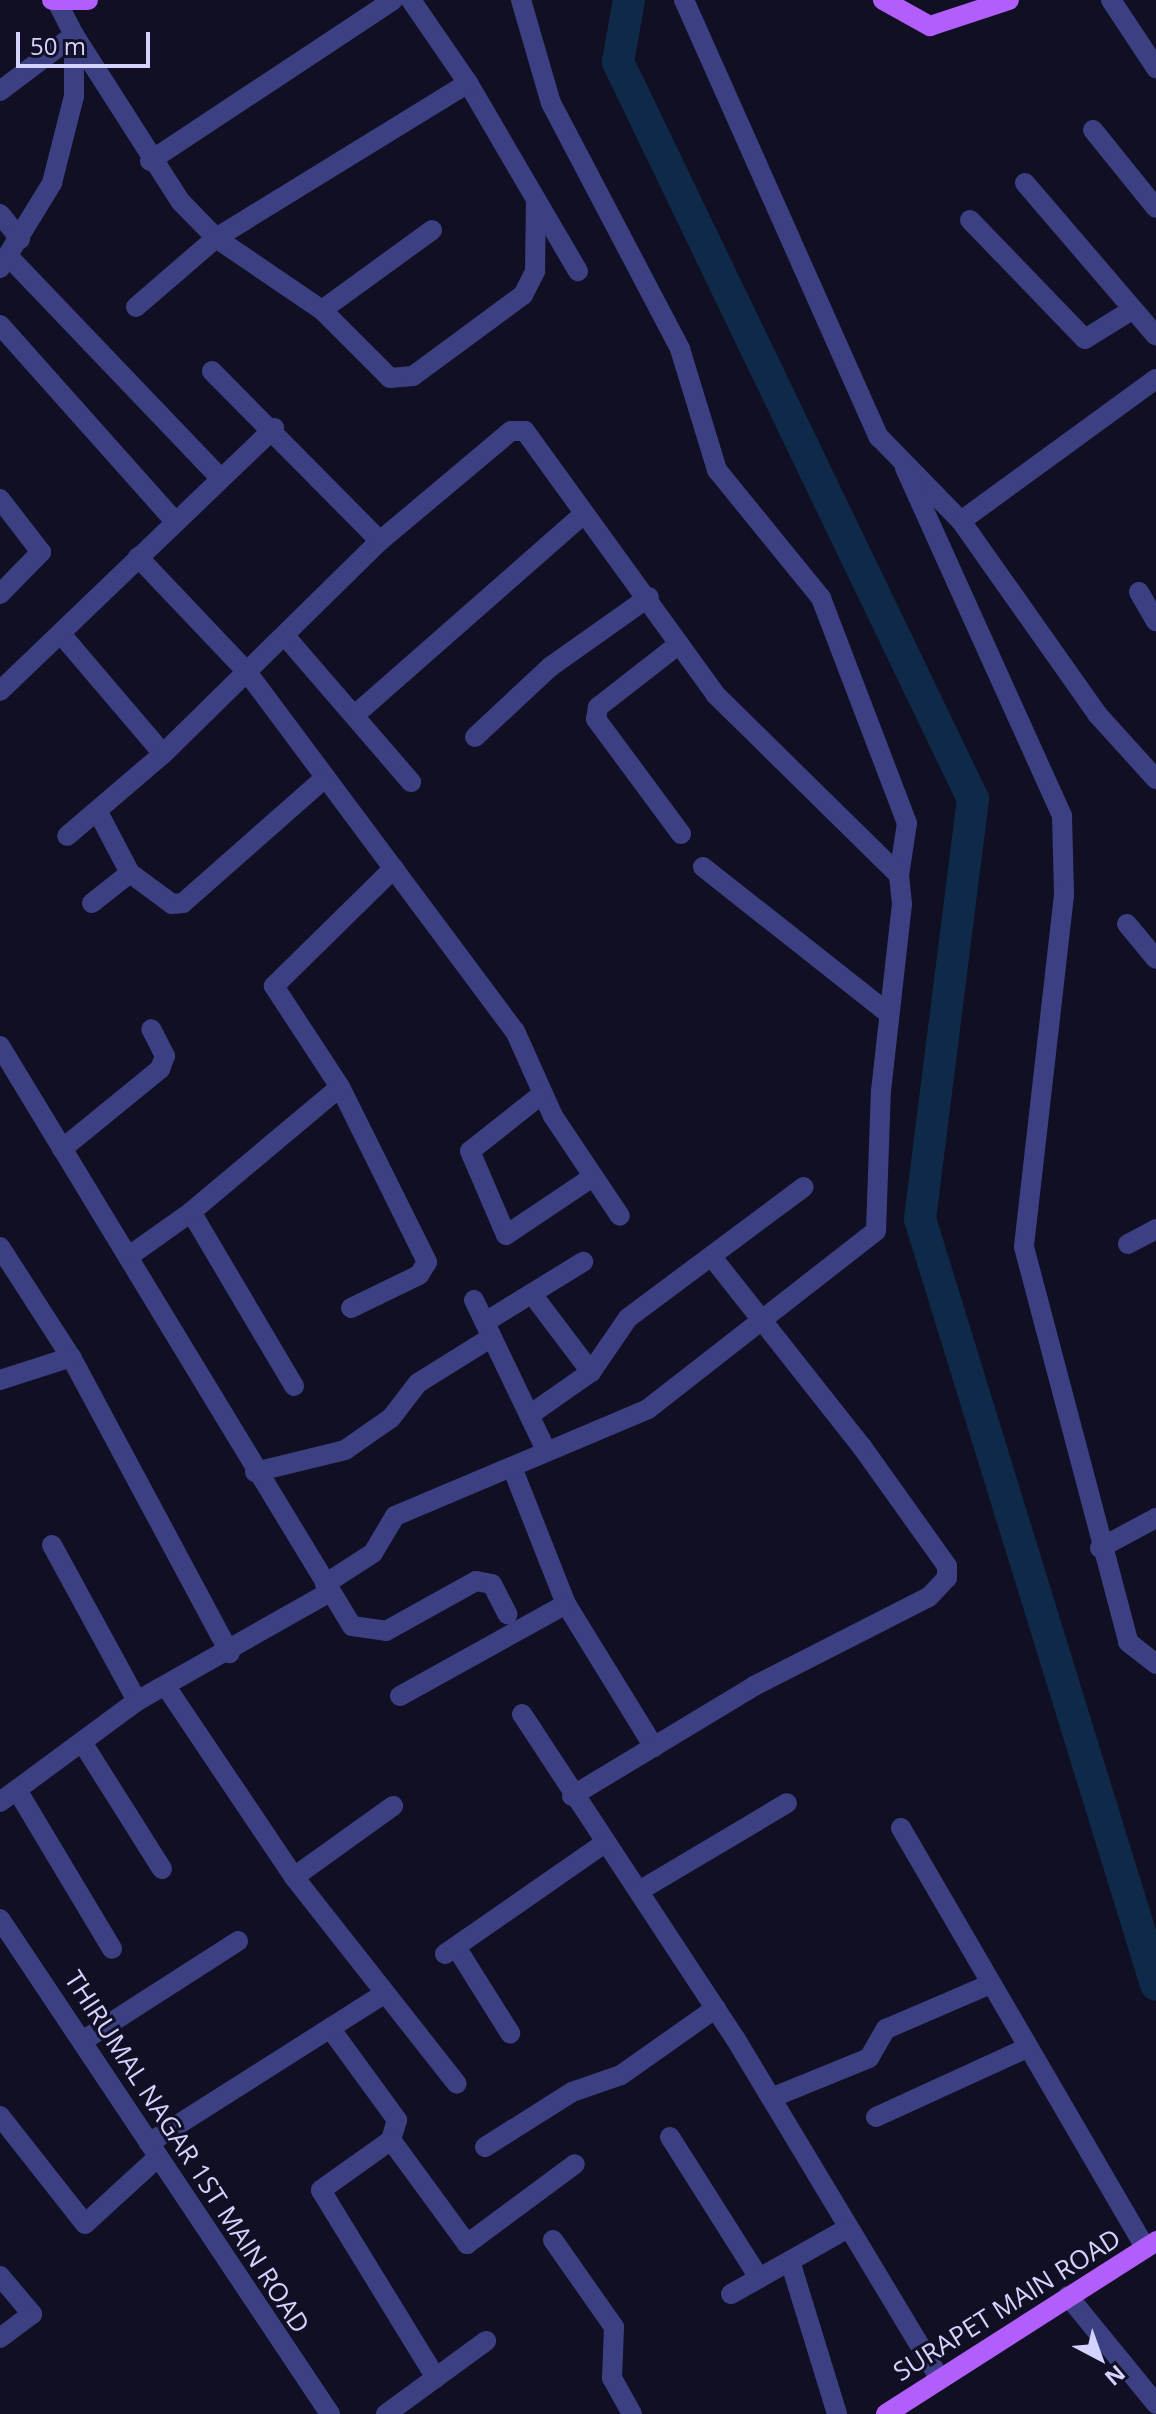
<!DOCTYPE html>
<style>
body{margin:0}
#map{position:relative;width:1156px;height:2414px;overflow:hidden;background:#110f24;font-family:"Open Sans",sans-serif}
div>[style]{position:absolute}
.river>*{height:32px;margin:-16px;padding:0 16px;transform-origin:16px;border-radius:16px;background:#0f2a48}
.minor>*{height:20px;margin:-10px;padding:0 10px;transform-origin:10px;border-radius:10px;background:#3c4082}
.major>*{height:20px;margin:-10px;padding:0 10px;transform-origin:10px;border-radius:10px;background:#b15efa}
span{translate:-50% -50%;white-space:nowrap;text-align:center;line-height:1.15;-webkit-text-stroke:6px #110f24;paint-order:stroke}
.street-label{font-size:26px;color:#d4d3fe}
.north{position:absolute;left:1060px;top:2318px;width:80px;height:80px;-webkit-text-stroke:6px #110f24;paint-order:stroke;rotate:139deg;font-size:22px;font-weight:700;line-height:32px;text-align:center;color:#d4d3fe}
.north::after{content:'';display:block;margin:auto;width:28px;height:36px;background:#d4d3fe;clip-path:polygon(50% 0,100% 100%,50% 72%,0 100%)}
.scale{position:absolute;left:16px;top:32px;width:134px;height:36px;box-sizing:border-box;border:4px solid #d4d3fe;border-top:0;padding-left:10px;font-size:24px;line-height:28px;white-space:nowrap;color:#d4d3fe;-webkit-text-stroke:6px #110f24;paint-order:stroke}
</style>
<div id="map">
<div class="river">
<i style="left:629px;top:0;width:63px;rotate:100.1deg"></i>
<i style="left:618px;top:62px;width:818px;rotate:64.28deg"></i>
<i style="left:973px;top:799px;width:423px;rotate:97.2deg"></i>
<i style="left:920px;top:1219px;width:801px;rotate:72.86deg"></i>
</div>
<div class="minor">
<i style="left:521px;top:0;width:107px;rotate:73.8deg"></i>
<i style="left:551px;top:103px;width:278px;rotate:62.3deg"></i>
<i style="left:680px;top:349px;width:127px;rotate:73deg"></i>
<i style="left:717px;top:470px;width:165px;rotate:50.9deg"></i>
<i style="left:821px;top:598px;width:241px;rotate:69.1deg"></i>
<i style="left:907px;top:823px;width:53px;rotate:98.7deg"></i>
<i style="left:684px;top:0;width:479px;rotate:66deg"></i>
<i style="left:879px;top:437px;width:117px;rotate:45.7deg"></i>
<i style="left:961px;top:521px;width:236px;rotate:54.8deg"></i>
<i style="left:1097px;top:714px;width:88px;rotate:47.8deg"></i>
<i style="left:1111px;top:0;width:82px;rotate:56.5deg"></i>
<i style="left:468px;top:83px;width:218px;rotate:59.7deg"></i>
<i style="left:0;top:91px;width:93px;rotate:-37.1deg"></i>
<i style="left:74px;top:35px;width:198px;rotate:57.4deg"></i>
<i style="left:181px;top:202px;width:50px;rotate:45.8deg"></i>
<i style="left:216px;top:238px;width:128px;rotate:34.2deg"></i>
<i style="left:322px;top:310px;width:96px;rotate:45deg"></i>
<i style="left:390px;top:378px;width:23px;rotate:-5deg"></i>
<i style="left:413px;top:376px;width:137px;rotate:-36.4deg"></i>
<i style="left:523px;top:295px;width:27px;rotate:-63deg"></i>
<i style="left:535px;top:271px;width:70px;rotate:-89.2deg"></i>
<i style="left:1093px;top:130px;width:100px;rotate:51.1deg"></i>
<i style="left:150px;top:161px;width:291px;rotate:-33.5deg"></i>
<i style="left:1025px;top:183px;width:201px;rotate:49.4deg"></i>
<i style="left:0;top:214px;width:32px;rotate:51deg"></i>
<i style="left:970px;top:220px;width:165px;rotate:46deg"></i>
<i style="left:1085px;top:339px;width:55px;rotate:-31.7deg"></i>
<i style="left:10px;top:258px;width:304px;rotate:46.3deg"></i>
<i style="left:0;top:268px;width:100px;rotate:-58.5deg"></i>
<i style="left:52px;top:183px;width:90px;rotate:-75.8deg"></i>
<i style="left:74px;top:96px;width:61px;rotate:-90deg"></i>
<i style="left:74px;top:35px;width:36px;rotate:-117deg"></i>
<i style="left:136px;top:307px;width:106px;rotate:-40.8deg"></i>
<i style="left:216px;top:238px;width:296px;rotate:-31.6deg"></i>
<i style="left:468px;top:83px;width:101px;rotate:-124.5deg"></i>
<i style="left:322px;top:310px;width:136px;rotate:-36deg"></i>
<i style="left:0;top:325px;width:260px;rotate:48.3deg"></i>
<i style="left:905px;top:468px;width:382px;rotate:65.7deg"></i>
<i style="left:1062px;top:816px;width:79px;rotate:88.5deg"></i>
<i style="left:1064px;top:895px;width:354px;rotate:96.5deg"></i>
<i style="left:1024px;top:1247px;width:408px;rotate:75.2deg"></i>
<i style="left:1128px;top:1642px;width:36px;rotate:38deg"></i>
<i style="left:0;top:499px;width:67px;rotate:52.3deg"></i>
<i style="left:41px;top:552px;width:59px;rotate:134.3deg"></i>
<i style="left:961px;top:521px;width:241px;rotate:-36.1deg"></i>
<i style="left:138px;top:557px;width:158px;rotate:46.5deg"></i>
<i style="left:247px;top:672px;width:448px;rotate:53.3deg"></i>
<i style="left:515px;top:1031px;width:93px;rotate:65.9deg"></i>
<i style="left:553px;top:1116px;width:120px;rotate:56.2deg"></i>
<i style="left:1139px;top:592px;width:34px;rotate:60deg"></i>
<i style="left:61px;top:634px;width:157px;rotate:49.6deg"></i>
<i style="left:163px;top:754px;width:126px;rotate:139.5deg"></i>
<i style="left:285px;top:636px;width:193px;rotate:49.2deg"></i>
<i style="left:679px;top:644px;width:103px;rotate:142.1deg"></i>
<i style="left:598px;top:707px;width:12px;rotate:99deg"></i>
<i style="left:596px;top:719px;width:143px;rotate:53.5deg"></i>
<i style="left:0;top:691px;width:380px;rotate:-43.8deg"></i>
<i style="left:356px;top:714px;width:303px;rotate:-41.3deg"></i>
<i style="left:475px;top:737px;width:103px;rotate:-43deg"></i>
<i style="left:550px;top:667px;width:121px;rotate:-35.3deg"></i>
<i style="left:163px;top:754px;width:304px;rotate:-44.5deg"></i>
<i style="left:380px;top:541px;width:239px;rotate:-134.7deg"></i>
<i style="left:99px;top:814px;width:67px;rotate:62.3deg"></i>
<i style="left:703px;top:867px;width:237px;rotate:38.3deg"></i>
<i style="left:92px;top:903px;width:48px;rotate:-38.3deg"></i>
<i style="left:130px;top:873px;width:52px;rotate:36.4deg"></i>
<i style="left:172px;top:904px;width:11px;rotate:-5deg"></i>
<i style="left:183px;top:903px;width:189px;rotate:-41.4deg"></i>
<i style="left:1127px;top:924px;width:45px;rotate:50.4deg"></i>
<i style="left:0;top:1046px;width:678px;rotate:58.75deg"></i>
<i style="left:352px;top:1626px;width:34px;rotate:8deg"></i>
<i style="left:386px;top:1631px;width:103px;rotate:-29.1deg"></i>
<i style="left:476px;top:1581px;width:16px;rotate:11deg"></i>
<i style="left:492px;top:1584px;width:34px;rotate:63deg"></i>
<i style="left:541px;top:1095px;width:90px;rotate:141.7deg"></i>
<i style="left:470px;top:1151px;width:91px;rotate:66.8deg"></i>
<i style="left:506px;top:1235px;width:102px;rotate:-33.8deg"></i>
<i style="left:62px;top:1149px;width:127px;rotate:-39.2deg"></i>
<i style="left:160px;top:1069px;width:14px;rotate:-69deg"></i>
<i style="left:165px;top:1056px;width:30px;rotate:-117deg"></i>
<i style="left:1128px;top:1244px;width:32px;rotate:-28deg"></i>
<i style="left:0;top:1247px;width:131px;rotate:57.2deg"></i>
<i style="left:71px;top:1357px;width:336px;rotate:61.8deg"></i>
<i style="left:132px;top:1254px;width:72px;rotate:-35.4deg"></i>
<i style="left:532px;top:1294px;width:98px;rotate:52.9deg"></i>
<i style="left:474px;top:1300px;width:166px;rotate:64.4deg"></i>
<i style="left:351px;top:1308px;width:76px;rotate:-25.9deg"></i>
<i style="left:419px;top:1275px;width:15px;rotate:-58deg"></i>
<i style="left:427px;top:1262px;width:195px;rotate:-116.4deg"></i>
<i style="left:340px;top:1087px;width:121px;rotate:-123.2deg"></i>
<i style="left:274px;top:986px;width:168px;rotate:-44.5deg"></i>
<i style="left:487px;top:1321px;width:113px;rotate:-31.6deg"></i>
<i style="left:0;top:1380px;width:75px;rotate:-17.9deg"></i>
<i style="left:294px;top:1386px;width:202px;rotate:-120.6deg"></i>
<i style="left:191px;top:1212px;width:194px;rotate:-40deg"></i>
<i style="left:531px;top:1414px;width:73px;rotate:-35deg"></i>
<i style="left:591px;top:1372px;width:65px;rotate:-55.6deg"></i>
<i style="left:628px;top:1318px;width:219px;rotate:-36.7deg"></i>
<i style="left:512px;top:1467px;width:147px;rotate:68.5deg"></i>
<i style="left:566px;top:1604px;width:168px;rotate:58.4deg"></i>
<i style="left:255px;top:1472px;width:93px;rotate:-13.7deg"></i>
<i style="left:345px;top:1450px;width:56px;rotate:-34.8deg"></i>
<i style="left:391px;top:1418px;width:44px;rotate:-52.4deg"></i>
<i style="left:418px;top:1383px;width:87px;rotate:-31.9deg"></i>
<i style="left:52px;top:1545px;width:178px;rotate:61.4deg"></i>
<i style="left:1100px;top:1548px;width:64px;rotate:-28.2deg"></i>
<i style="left:325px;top:1584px;width:57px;rotate:-32.9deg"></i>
<i style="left:373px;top:1553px;width:43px;rotate:-59.3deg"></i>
<i style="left:395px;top:1516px;width:275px;rotate:-22.9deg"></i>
<i style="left:648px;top:1409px;width:289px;rotate:-38deg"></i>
<i style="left:876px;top:1231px;width:140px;rotate:-88deg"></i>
<i style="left:881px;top:1091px;width:188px;rotate:-83.6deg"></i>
<i style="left:902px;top:904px;width:29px;rotate:-96deg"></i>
<i style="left:899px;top:875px;width:257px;rotate:-135.5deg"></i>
<i style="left:716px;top:695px;width:326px;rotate:-125.9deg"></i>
<i style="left:525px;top:431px;width:14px;rotate:180deg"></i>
<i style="left:511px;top:431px;width:171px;rotate:140deg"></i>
<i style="left:167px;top:1688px;width:228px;rotate:56.1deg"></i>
<i style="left:294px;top:1877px;width:263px;rotate:51.8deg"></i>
<i style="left:400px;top:1696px;width:190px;rotate:-29deg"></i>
<i style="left:522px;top:1714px;width:388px;rotate:56.7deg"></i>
<i style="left:735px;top:2038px;width:394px;rotate:59deg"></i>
<i style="left:82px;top:1742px;width:150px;rotate:57.8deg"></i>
<i style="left:17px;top:1790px;width:185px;rotate:59.1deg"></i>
<i style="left:572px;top:1796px;width:213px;rotate:-31.1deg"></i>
<i style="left:754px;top:1686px;width:196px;rotate:-27deg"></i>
<i style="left:929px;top:1597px;width:26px;rotate:-47deg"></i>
<i style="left:947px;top:1578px;width:12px;rotate:-90deg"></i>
<i style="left:947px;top:1566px;width:146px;rotate:-125.5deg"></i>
<i style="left:862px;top:1447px;width:241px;rotate:-128.3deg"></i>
<i style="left:0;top:1802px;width:170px;rotate:-36.4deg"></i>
<i style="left:137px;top:1701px;width:222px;rotate:-29.5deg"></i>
<i style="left:901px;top:1828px;width:486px;rotate:59.8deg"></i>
<i style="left:294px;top:1877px;width:122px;rotate:-35.6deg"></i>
<i style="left:639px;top:1891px;width:172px;rotate:-30.7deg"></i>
<i style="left:0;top:1919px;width:595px;rotate:56.31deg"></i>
<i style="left:456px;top:1947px;width:102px;rotate:57.9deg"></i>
<i style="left:445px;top:1954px;width:196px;rotate:-34.8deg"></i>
<i style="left:330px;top:2028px;width:114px;rotate:53.9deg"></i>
<i style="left:397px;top:2120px;width:21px;rotate:107deg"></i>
<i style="left:84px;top:2040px;width:183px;rotate:-32.7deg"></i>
<i style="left:771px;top:2098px;width:106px;rotate:-22.2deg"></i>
<i style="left:869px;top:2058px;width:34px;rotate:-60deg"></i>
<i style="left:886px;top:2029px;width:111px;rotate:-23.3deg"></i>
<i style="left:0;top:2116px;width:137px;rotate:51.8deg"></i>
<i style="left:85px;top:2224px;width:99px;rotate:-42.5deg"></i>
<i style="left:876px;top:2117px;width:166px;rotate:-24.6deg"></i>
<i style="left:670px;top:2137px;width:167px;rotate:57.7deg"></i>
<i style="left:149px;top:2143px;width:278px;rotate:-32.4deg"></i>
<i style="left:485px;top:2147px;width:103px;rotate:-32.3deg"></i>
<i style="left:572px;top:2092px;width:52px;rotate:-19.1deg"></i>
<i style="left:621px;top:2075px;width:116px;rotate:-35.2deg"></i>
<i style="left:553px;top:2240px;width:106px;rotate:55deg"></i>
<i style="left:614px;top:2327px;width:51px;rotate:92.2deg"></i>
<i style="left:612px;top:2378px;width:41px;rotate:60.9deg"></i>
<i style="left:790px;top:2261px;width:160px;rotate:72.9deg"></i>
<i style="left:0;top:2276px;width:50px;rotate:49.9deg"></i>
<i style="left:32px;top:2314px;width:40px;rotate:143deg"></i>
<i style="left:731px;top:2294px;width:134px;rotate:-29.4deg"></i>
<i style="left:1068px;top:2296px;width:139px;rotate:50.8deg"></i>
<i style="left:436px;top:2378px;width:220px;rotate:-121.5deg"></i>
<i style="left:321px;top:2190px;width:86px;rotate:-35.5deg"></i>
<i style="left:391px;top:2140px;width:129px;rotate:53.8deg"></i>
<i style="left:467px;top:2244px;width:134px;rotate:-36.5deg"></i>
<i style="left:386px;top:2414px;width:124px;rotate:-36.1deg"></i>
</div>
<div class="major">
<i style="left:52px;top:0;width:36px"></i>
<i style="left:883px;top:0;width:54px;rotate:29deg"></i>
<i style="left:930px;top:26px;width:83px;rotate:-18.2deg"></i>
<i style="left:886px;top:2414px;width:321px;rotate:-32.6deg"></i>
</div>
<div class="street-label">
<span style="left:187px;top:2152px;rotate:57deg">THIRUMAL NAGAR 1ST MAIN ROAD</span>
<span style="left:1007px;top:2305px;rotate:-32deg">SURAPET MAIN ROAD</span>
</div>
<div class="north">N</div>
<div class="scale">50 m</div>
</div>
